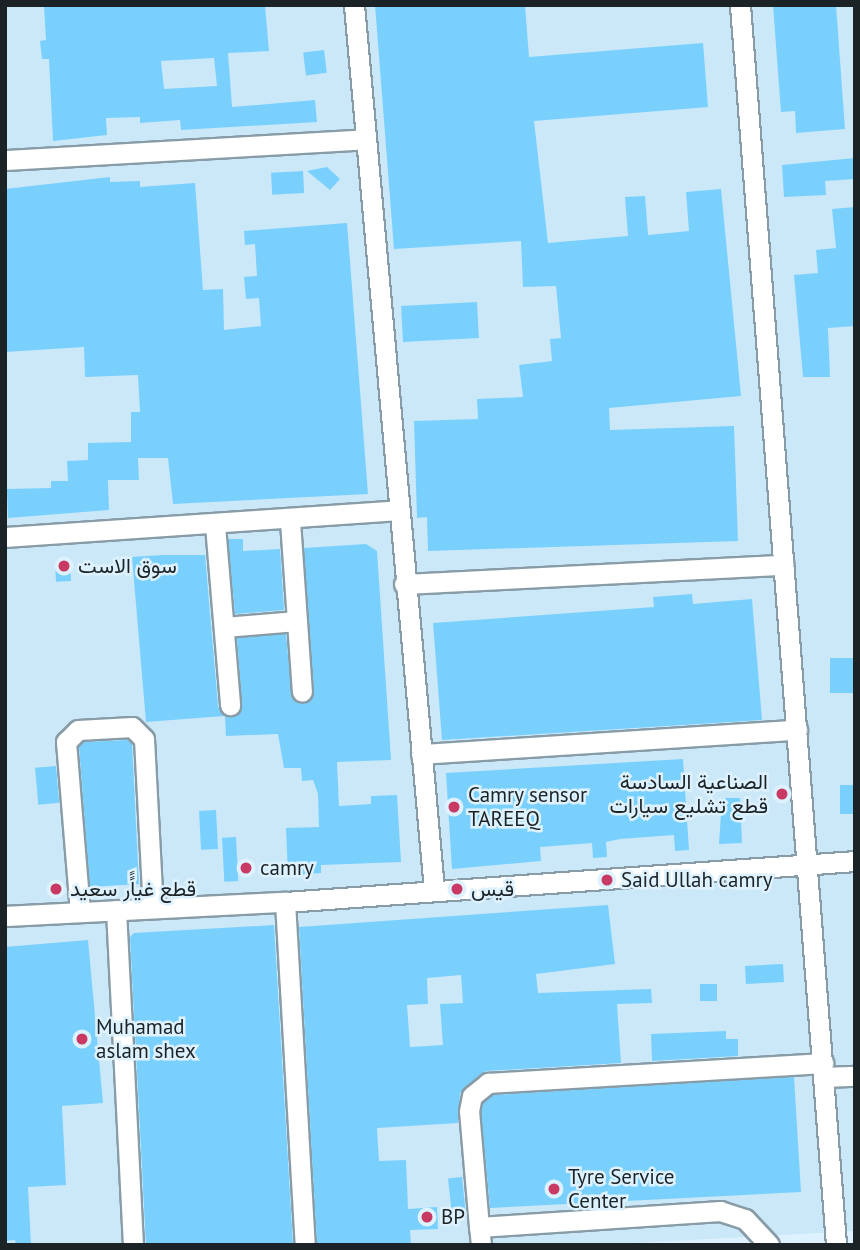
<!DOCTYPE html>
<meta charset="utf-8">
<style>
body{margin:0}
#map{position:relative;width:860px;height:1250px;overflow:hidden;background:#ddf2fe;font-family:"PT Sans",Vazirmatn,sans-serif}
div>[style]{position:absolute}
.built>*{inset:0;background:#cbe8f8}
.building>*{inset:0;background:#79d0fd;transform-origin:0 0}
.roads{filter:drop-shadow(2px 0 #889ca7) drop-shadow(-2px 0 #889ca7) drop-shadow(0 2px #889ca7) drop-shadow(0 -2px #889ca7)}
.minor>*{height:19px;margin:-9.5px;padding:0 9.5px;transform-origin:9.5px;border-radius:9.5px;background:#fff}
.dots>*{width:19px;height:19px;translate:-50% -50%;box-sizing:border-box;border:4px solid #ddf2fe;border-radius:50%}
span{translate:-50% -50%;white-space:nowrap;text-align:center;line-height:1.15;-webkit-text-stroke:5px #ddf2fe;paint-order:stroke}
.poi-label{font-size:21px;color:#1b2327}
.left{translate:0 -50%;text-align:left}
.right{translate:-100% -50%;text-align:right}
.frame{position:absolute;inset:0;border:7px solid #1b2327;pointer-events:none}
</style>
<div id="map">
<div class="built">
<i style="clip-path:polygon(5px 5px,855px 5px,855px 1231px,597px 1245px,5px 1245px)"></i>
</div>
<div class="building">
<i style="clip-path:polygon(evenodd,44px 5px,265px 5px,269px 51px,228px 53px,232px 107px,315px 100px,317px 122px,181px 130px,180px 120px,140px 123px,140px 117px,106px 118px,107px 135px,53px 141px,49px 59px,42px 59px,40px 41px,46px 40px,44px 5px,214px 58px,217px 86px,164px 89px,161px 61px,214px 58px)"></i>
<i style="clip-path:polygon(375px 5px,525px 5px,529px 57px,703px 43px,708px 107px,534px 121px,548px 243px,628px 236px,625px 197px,645px 196px,648px 235px,689px 231px,686px 192px,721px 189px,741px 396px,609px 408px,610px 430px,734px 426px,738px 541px,428px 551px,427px 517px,417px 518px,414px 421px,478px 419px,477px 399px,523px 397px,519px 365px,552px 361px,550px 339px,561px 338px,556px 286px,523px 287px,521px 241px,394px 249px)"></i>
<i style="clip-path:polygon(773px 5px,836px 5px,845px 129px,796px 133px,795px 111px,781px 112px)"></i>
<i style="left:324px;top:50px;width:23px;height:21px;rotate:83deg"></i>
<i style="clip-path:polygon(855px 158px,855px 179px,825px 181px,826px 195px,784px 197px,782px 165px)"></i>
<i style="clip-path:polygon(327px 167px,340px 179px,330px 190px,307px 171px)"></i>
<i style="left:303px;top:171px;width:22px;height:32px;rotate:87deg"></i>
<i style="clip-path:polygon(110px 177px,110px 182px,140px 181px,140px 187px,195px 183px,203px 290px,223px 289px,224px 330px,261px 326px,259px 298px,246px 299px,244px 277px,257px 276px,255px 244px,245px 245px,244px 231px,347px 223px,368px 494px,173px 504px,168px 458px,138px 458px,139px 480px,108px 480px,109px 510px,8px 518px,7px 489px,51px 488px,51px 481px,68px 481px,67px 461px,88px 460px,88px 443px,131px 442px,131px 412px,140px 412px,138px 375px,85px 377px,84px 347px,5px 352px,5px 189px)"></i>
<i style="clip-path:polygon(855px 207px,855px 326px,828px 328px,830px 377px,803px 377px,794px 275px,818px 273px,816px 250px,836px 248px,832px 209px)"></i>
<i style="left:477px;top:302px;width:36px;height:76px;rotate:87deg"></i>
<i style="clip-path:polygon(228px 539px,243px 539px,243px 551px,280px 549px,284px 610px,235px 614px)"></i>
<i style="clip-path:polygon(366px 544px,377px 551px,391px 760px,337px 762px,339px 806px,371px 804px,371px 796px,397px 795px,401px 862px,321px 865px,321px 873px,288px 875px,286px 828px,319px 827px,318px 794px,313px 780px,302px 781px,301px 768px,284px 768px,278px 734px,226px 736px,225px 716px,236px 715px,242px 705px,237px 638px,286px 634px,292px 698px,297px 703px,309px 702px,314px 691px,304px 548px)"></i>
<i style="clip-path:polygon(163px 555px,205px 555px,218px 706px,224px 716px,146px 722px,132px 557px)"></i>
<i style="left:70px;top:562px;width:19px;height:15px;rotate:87deg"></i>
<i style="clip-path:polygon(692px 594px,693px 604px,752px 599px,762px 720px,442px 740px,433px 623px,654px 607px,653px 597px)"></i>
<i style="left:830px;top:658px;width:25px;height:35px"></i>
<i style="clip-path:polygon(127px 740px,132px 744px,139px 884px,90px 887px,79px 747px,83px 742px)"></i>
<i style="clip-path:polygon(683px 759px,689px 850px,675px 851px,674px 835px,620px 839px,606px 842px,607px 857px,593px 858px,592px 843px,540px 847px,541px 861px,452px 869px,446px 773px)"></i>
<i style="left:56px;top:766px;width:37px;height:21px;rotate:85deg"></i>
<i style="left:840px;top:785px;width:15px;height:29px"></i>
<i style="clip-path:polygon(722px 798px,740px 798px,742px 843px,719px 844px)"></i>
<i style="left:216px;top:810px;width:39px;height:17px;rotate:87deg"></i>
<i style="left:236px;top:837px;width:44px;height:14px;rotate:87deg"></i>
<i style="clip-path:polygon(evenodd,608px 905px,615px 964px,536px 974px,538px 993px,651px 989px,652px 1003px,617px 1004px,621px 1063px,486px 1071px,460px 1093px,458px 1123px,377px 1128px,379px 1161px,406px 1160px,408px 1209px,437px 1207px,438px 1229px,410px 1230px,411px 1245px,317px 1245px,299px 927px,608px 905px,461px 975px,463px 1003px,440px 1004px,443px 1045px,410px 1047px,407px 1005px,428px 1004px,427px 978px,461px 975px)"></i>
<i style="clip-path:polygon(274px 925px,293px 1245px,146px 1245px,130px 937px,134px 933px)"></i>
<i style="clip-path:polygon(88px 940px,103px 1103px,62px 1106px,66px 1185px,28px 1187px,31px 1245px,16px 1245px,15px 1240px,5px 1241px,5px 947px)"></i>
<i style="left:783px;top:964px;width:18px;height:38px;rotate:87deg"></i>
<i style="left:700px;top:984px;width:17px;height:17px"></i>
<i style="clip-path:polygon(726px 1031px,726px 1039px,738px 1039px,738px 1056px,652px 1061px,651px 1034px)"></i>
<i style="clip-path:polygon(794px 1077px,801px 1192px,490px 1208px,481px 1112px,483px 1103px,493px 1095px)"></i>
<i style="left:462px;top:1177px;width:41px;height:14px;rotate:84deg"></i>
</div>
<div class="roads">
<div class="minor">
<i style="left:354px;top:5px;width:889px;rotate:84.83deg"></i>
<i style="left:740px;top:5px;width:1244px;rotate:85.57deg"></i>
<i style="left:5px;top:160px;width:361px;rotate:-3.3deg"></i>
<i style="left:290px;top:521px;width:171px;rotate:86deg"></i>
<i style="left:215px;top:525px;width:181px;rotate:85.2deg"></i>
<i style="left:5px;top:537px;width:393px;rotate:-3.9deg"></i>
<i style="left:404px;top:584px;width:380px;rotate:-2.9deg"></i>
<i style="left:224px;top:627px;width:73px;rotate:-4.7deg"></i>
<i style="left:421px;top:754px;width:377px;rotate:-3.7deg"></i>
<i style="left:285px;top:902px;width:344px;rotate:86.7deg"></i>
<i style="left:116px;top:910px;width:335px;rotate:87.1deg"></i>
<i style="left:80px;top:912px;width:171px;rotate:-94.7deg"></i>
<i style="left:66px;top:742px;width:17px;rotate:-45deg"></i>
<i style="left:78px;top:730px;width:54px;rotate:-3.2deg"></i>
<i style="left:132px;top:727px;width:17px;rotate:45deg"></i>
<i style="left:144px;top:739px;width:169px;rotate:87deg"></i>
<i style="left:5px;top:916px;width:280px;rotate:-2.9deg"></i>
<i style="left:285px;top:902px;width:571px;rotate:-4.11deg"></i>
<i style="left:824px;top:1077px;width:31px;rotate:-2deg"></i>
<i style="left:479px;top:1227px;width:116px;rotate:-94.9deg"></i>
<i style="left:469px;top:1111px;width:15px;rotate:-79deg"></i>
<i style="left:472px;top:1096px;width:21px;rotate:-39deg"></i>
<i style="left:488px;top:1083px;width:336px;rotate:-3.4deg"></i>
<i style="left:481px;top:1245px;width:18px;rotate:-96deg"></i>
<i style="left:479px;top:1227px;width:242px;rotate:-3.8deg"></i>
<i style="left:720px;top:1211px;width:26px;rotate:18deg"></i>
<i style="left:745px;top:1219px;width:35px;rotate:47deg"></i>
</div>
</div>
<div class="dots">
<i style="left:64px;top:566px;background:#c83a64"></i>
<i style="left:782px;top:794px;background:#c83a64"></i>
<i style="left:454px;top:807px;background:#c83a64"></i>
<i style="left:246px;top:868px;background:#c83a64"></i>
<i style="left:607px;top:880px;background:#c83a64"></i>
<i style="left:56px;top:889px;background:#c83a64"></i>
<i style="left:457px;top:889px;background:#c83a64"></i>
<i style="left:82px;top:1039px;background:#c83a64"></i>
<i style="left:554px;top:1189px;background:#c83a64"></i>
<i style="left:427px;top:1217px;background:#c83a64"></i>
</div>
<div class="poi-label">
<span class="left" style="left:78px;top:566px">سوق الاست</span>
<span class="right" style="left:768px;top:794px">الصناعية السادسة<br>قطع تشليع سيارات</span>
<span class="left" style="left:468px;top:807px">Camry sensor<br>TAREEQ</span>
<span class="left" style="left:260px;top:868px">camry</span>
<span class="left" style="left:621px;top:880px">Said Ullah camry</span>
<span class="left" style="left:70px;top:889px">قطع غياًًر سعيد</span>
<span class="left" style="left:471px;top:889px">قيس</span>
<span class="left" style="left:96px;top:1039px">Muhamad<br>aslam shex</span>
<span class="left" style="left:568px;top:1189px">Tyre Service<br>Center</span>
<span class="left" style="left:441px;top:1217px">BP</span>
</div>
<div class="frame"></div>
</div>
